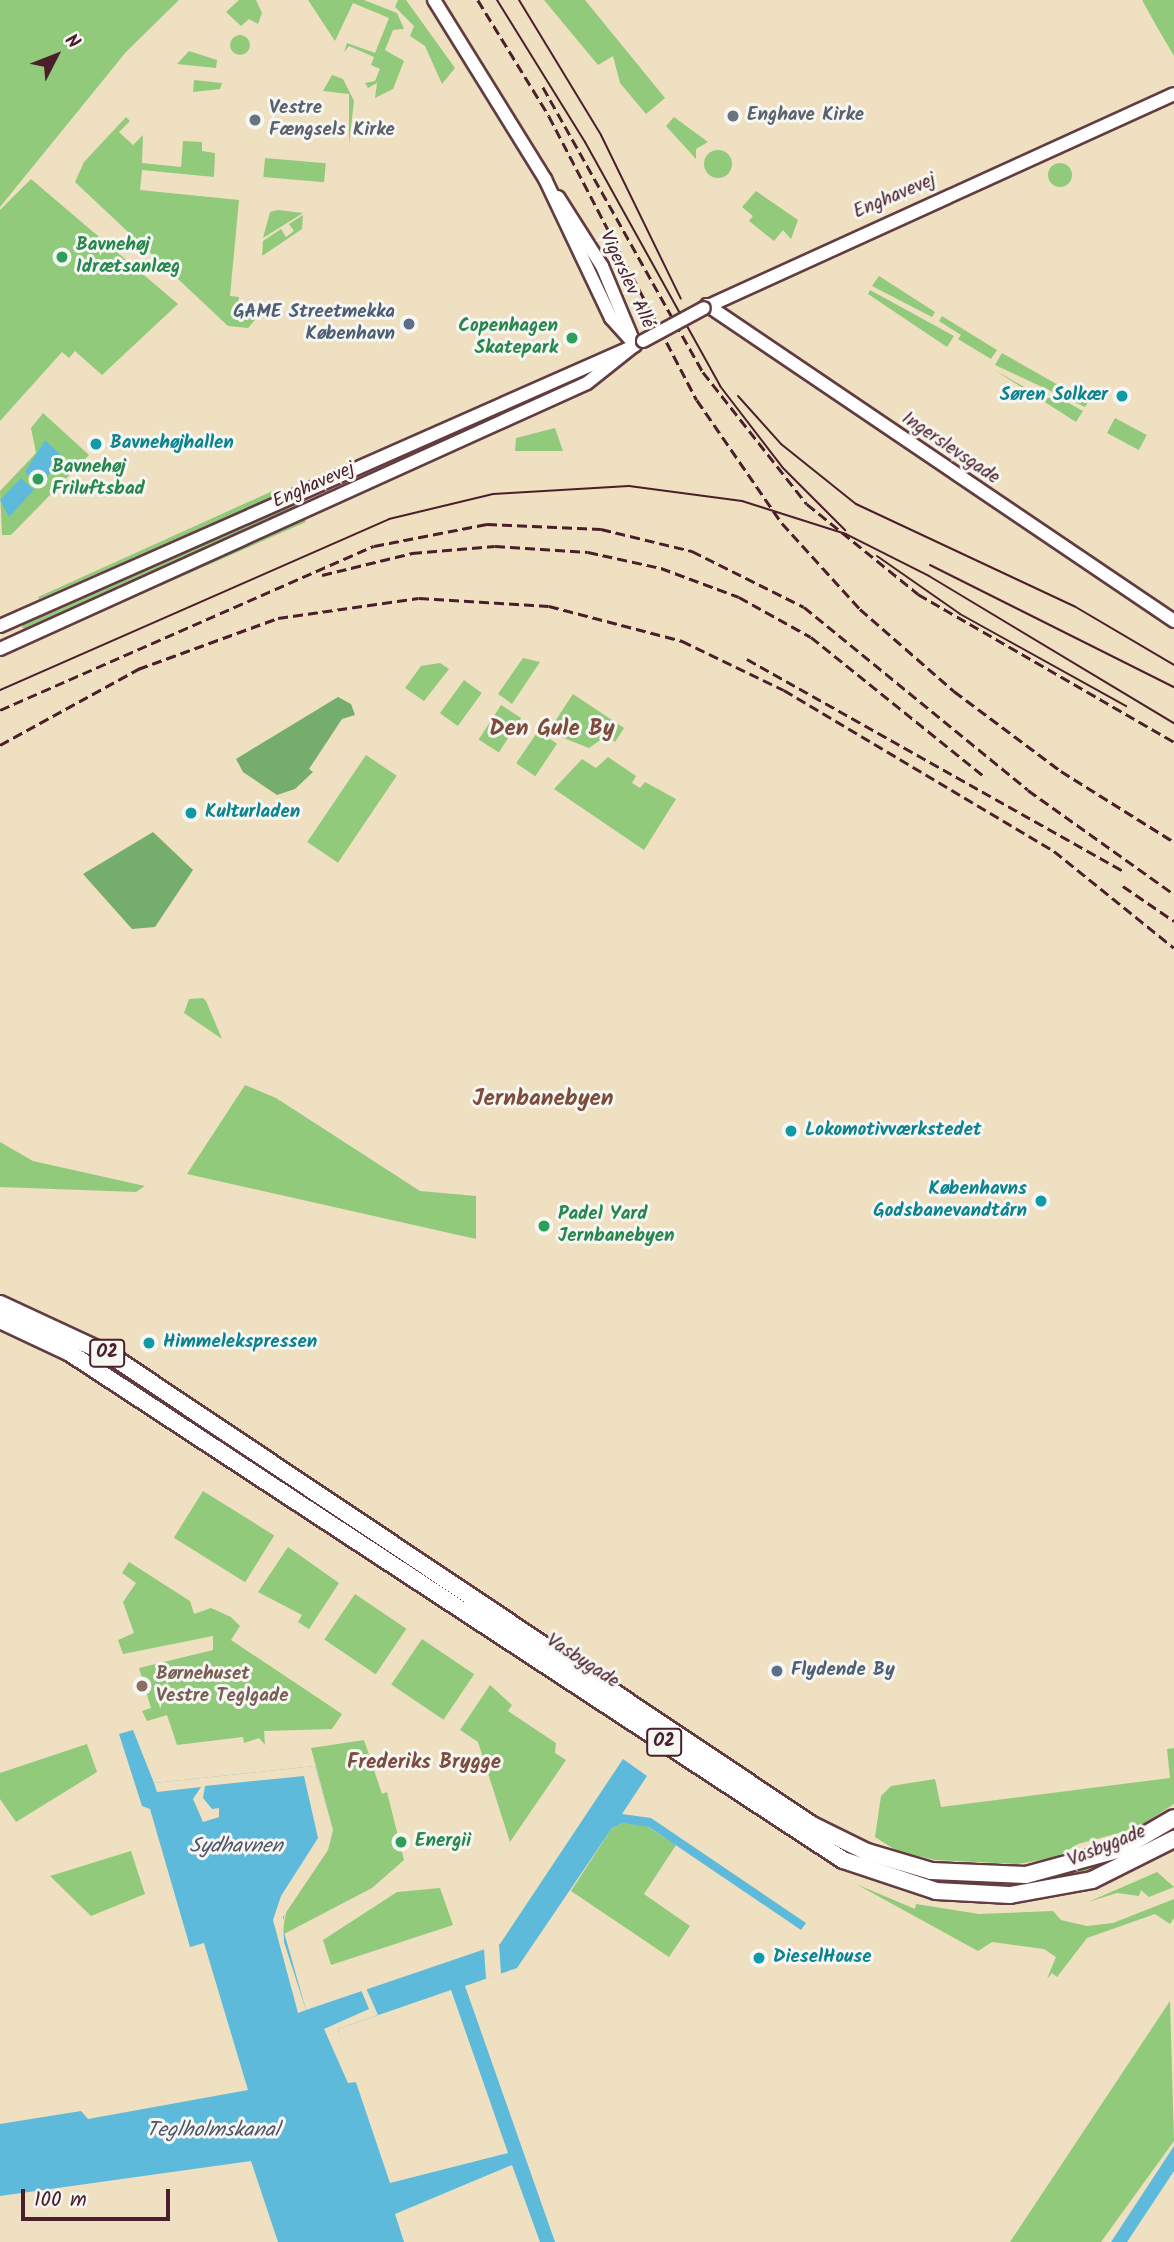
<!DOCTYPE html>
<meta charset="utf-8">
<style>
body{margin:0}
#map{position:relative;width:1174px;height:2242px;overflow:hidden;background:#eee0c1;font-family:Kalam,sans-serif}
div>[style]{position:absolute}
.green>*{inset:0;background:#92ca7c;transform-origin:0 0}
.round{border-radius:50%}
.forest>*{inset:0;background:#75ae6c}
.water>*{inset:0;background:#5dbadb}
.pier>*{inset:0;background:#eee0c1}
.roads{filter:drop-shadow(2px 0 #633c42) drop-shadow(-2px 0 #633c42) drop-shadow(0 2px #633c42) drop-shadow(0 -2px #633c42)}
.minor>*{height:12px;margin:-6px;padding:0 6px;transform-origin:6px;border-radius:6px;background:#fff}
.major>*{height:16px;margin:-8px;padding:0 8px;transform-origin:8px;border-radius:8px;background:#fff}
.tram>*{height:2px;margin:-1px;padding:0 1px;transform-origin:1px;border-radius:1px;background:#4a1f2b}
.rail>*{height:2.5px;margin-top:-1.25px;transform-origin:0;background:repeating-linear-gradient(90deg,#4a1f2b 0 10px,transparent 0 15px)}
.bridges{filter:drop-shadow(2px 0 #633c42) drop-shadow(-2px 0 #633c42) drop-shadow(0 2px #633c42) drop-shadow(0 -2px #633c42)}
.minor-bridge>*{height:12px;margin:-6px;padding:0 6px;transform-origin:6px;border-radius:6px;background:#fff}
.dots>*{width:19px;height:19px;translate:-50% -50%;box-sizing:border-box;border:4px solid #f6f6f2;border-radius:50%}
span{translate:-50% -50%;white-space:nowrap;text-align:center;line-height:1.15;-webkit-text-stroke:6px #f6f6f2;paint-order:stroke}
.shield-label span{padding:2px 5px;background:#f6f6f2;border:2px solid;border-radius:5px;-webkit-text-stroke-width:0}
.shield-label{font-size:18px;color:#4a1f2b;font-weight:700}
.worship-label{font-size:19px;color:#5b616d;font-weight:700}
.left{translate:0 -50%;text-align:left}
.street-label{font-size:19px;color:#4a1f2b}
.leisure-label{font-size:19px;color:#27864d;font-weight:700}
.right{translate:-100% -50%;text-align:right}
.service-label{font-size:19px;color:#4e5e75;font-weight:700}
.culture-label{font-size:19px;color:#0d838f;font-weight:700}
.education-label{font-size:19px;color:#785e54;font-weight:700}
.neighbourhood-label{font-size:21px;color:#7c4c3d;font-weight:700}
.water-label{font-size:21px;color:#515569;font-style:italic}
.quarter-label{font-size:23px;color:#7c4c3d;font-weight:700}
.north{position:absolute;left:21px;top:21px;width:70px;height:70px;-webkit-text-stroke:5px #f6f6f2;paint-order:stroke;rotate:48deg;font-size:19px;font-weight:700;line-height:28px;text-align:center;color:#4a1f2b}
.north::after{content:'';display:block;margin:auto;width:24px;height:32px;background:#4a1f2b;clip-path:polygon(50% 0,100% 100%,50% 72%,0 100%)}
.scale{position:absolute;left:21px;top:2189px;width:149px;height:32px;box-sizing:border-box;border:4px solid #4a1f2b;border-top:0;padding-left:9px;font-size:21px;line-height:24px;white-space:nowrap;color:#4a1f2b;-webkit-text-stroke:5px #f6f6f2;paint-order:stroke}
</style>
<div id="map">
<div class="green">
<i style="clip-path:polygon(0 0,179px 0,126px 52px,0 207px)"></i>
<i style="clip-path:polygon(239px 0,256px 0,262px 13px,258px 24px,249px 19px,241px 26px,226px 12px)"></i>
<i style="clip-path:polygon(308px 0,364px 0,397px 13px,404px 29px,393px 30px,385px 50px,404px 61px,393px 89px,375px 98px,377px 83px,368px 88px,365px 83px,375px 81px,380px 69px,371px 65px,374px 57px,349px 46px,344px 52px,347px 43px,375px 53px,389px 18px,353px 3px,335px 41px)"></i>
<i style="clip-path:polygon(398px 0,406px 0,455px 68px,442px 84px,425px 46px,410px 36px,414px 26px,395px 7px)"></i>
<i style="clip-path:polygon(544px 0,585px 0,665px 98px,646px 114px,620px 83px,613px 56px,598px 65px)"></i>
<i style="clip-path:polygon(1142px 0,1174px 0,1174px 56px,1157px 27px)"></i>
<i class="round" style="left:230px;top:35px;width:20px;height:20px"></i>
<i style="clip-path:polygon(189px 51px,217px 60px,216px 68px,177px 64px)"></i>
<i style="clip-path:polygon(332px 75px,343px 79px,354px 101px,349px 144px,349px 94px,323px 91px)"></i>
<i style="clip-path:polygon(194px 80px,222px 83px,220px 89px,193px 92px)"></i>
<i style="clip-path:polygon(126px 117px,130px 121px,119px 132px,133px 145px,143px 135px,142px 163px,181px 167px,183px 141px,202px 142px,202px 151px,215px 153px,214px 177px,142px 170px,140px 190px,239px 200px,230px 296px,239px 297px,238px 308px,251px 310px,255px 320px,248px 328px,228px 326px,75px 182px,84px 162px)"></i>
<i style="clip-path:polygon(674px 117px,708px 142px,696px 149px,696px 159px,666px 126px)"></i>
<i class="round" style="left:704px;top:150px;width:28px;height:28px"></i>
<i style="left:265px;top:158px;width:61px;height:19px;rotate:5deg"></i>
<i class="round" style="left:1048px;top:163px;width:24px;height:24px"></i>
<i style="clip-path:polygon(31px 179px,178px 304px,102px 375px,75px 351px,69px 358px,62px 352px,0 421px,0 210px)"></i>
<i style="clip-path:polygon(756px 191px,798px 220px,791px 239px,783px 230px,774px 241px,749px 221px,753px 216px,742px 207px)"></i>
<i style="clip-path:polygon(270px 212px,278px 210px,303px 213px,263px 238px)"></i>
<i style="clip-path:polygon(303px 215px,302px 229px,262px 256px,263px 241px,281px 229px,286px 237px,294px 231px,289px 224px)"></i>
<i style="clip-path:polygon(879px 276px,935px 312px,932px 317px,872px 286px)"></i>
<i style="clip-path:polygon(870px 290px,954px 336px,947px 347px,868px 294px)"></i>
<i style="clip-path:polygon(942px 316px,997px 350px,991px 359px,958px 339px,961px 335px,939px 321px)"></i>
<i style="clip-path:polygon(1002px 353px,1088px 402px,1085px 407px,995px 365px)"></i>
<i style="clip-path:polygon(993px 369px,1045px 399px,1056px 396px,1083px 411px,1076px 422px)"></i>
<i style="clip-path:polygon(43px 413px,89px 455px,11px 535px,2px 535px,0 491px,36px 453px,31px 428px)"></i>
<i style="left:1115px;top:418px;width:36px;height:17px;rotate:28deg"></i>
<i style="clip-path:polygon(555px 428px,563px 451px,515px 451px,516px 438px)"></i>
<i style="clip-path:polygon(277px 489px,271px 498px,39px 599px,38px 597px)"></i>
<i style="left:295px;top:499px;width:10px;height:301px;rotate:66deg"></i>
<i style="clip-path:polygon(304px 517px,306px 522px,78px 622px,285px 529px)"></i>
<i style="clip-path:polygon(523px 658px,540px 662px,512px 704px,498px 694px)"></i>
<i style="clip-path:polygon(440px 663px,449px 669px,424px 701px,405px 688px,421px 666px)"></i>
<i style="left:464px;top:680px;width:22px;height:41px;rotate:36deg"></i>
<i style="clip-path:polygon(573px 694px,624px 728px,615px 742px,606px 736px,589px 748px,548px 732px)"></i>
<i style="left:501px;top:705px;width:24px;height:41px;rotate:33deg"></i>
<i style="left:538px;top:731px;width:23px;height:39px;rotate:34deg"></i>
<i style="left:366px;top:755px;width:37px;height:105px;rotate:34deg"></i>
<i style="clip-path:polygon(608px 757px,636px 776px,632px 783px,640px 788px,645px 782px,676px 799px,644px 850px,554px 789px,582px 759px,596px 768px)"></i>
<i style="clip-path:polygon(203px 998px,206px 1001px,222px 1039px,184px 1013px,189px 999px)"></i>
<i style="clip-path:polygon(245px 1085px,276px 1098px,420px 1191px,476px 1196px,476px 1239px,187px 1174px)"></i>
<i style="clip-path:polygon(0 1142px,33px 1161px,145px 1186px,136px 1192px,0 1187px)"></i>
<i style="left:203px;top:1491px;width:84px;height:55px;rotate:32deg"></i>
<i style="clip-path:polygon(288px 1547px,339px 1583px,309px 1629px,298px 1622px,302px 1615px,258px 1592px)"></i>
<i style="clip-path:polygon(129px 1562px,190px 1601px,194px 1614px,211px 1608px,231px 1617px,240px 1626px,231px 1640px,342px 1714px,332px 1729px,264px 1731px,265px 1745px,259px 1738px,244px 1743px,243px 1737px,177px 1745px,167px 1715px,147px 1721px,142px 1711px,151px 1708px,139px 1668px,213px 1650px,213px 1636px,123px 1654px,118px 1640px,134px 1633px,123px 1602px,136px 1583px,122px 1573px)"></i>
<i style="left:355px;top:1594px;width:62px;height:55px;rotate:34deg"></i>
<i style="left:422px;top:1639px;width:63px;height:55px;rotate:34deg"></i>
<i style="clip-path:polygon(490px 1685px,512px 1705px,508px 1711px,556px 1743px,555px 1753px,566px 1760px,510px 1842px,478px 1742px,460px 1730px)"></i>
<i style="clip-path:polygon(364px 1740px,382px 1794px,387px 1792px,404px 1860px,372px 1888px,282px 1935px,288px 1902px,323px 1858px,333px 1830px,311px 1748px)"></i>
<i style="clip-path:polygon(87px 1744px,97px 1772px,16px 1822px,0 1799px,0 1773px)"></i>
<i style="clip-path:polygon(1174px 1748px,1174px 1804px,1137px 1828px,1078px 1844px,1055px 1858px,1017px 1864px,935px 1860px,897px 1851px,875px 1837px,881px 1796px,891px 1786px,935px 1779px,941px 1807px,1170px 1778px,1167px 1749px)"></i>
<i style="clip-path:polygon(623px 1823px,644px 1824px,676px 1845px,644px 1894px,690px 1926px,669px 1957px,571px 1891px,612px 1828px)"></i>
<i style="clip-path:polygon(1138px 1847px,1142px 1853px,1099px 1873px,1009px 1890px,934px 1884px,923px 1879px,1030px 1880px)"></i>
<i style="clip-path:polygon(131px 1851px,145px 1894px,91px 1916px,50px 1876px)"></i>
<i style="clip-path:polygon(1157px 1872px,1174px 1887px,1149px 1897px,1141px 1890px,1139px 1896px,1117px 1893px,1088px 1902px)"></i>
<i style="clip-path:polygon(856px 1884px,915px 1909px,916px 1904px,979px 1914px,1053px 1911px,1061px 1920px,1087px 1926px,1113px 1923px,1174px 1899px,1174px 1918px,1170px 1924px,1155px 1914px,1087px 1938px,1057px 1977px,1052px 1973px,1047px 1979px,1056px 1957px,1044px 1949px,992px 1942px,978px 1951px)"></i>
<i style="clip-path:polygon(440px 1888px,453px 1925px,331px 1965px,323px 1940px,397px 1892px)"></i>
<i style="clip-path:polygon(1170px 2001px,1174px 2141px,1101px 2242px,1010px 2242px)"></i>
</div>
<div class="forest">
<i style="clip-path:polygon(338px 697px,351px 704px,355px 715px,342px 719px,309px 769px,313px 772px,295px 789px,277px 795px,243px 772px,236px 759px)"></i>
<i style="clip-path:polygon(153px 832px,193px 870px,155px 927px,132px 929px,83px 874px)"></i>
</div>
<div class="water">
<i style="clip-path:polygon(45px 440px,64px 458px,39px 485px,25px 472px)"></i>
<i style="clip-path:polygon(21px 478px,34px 490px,9px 517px,0 500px)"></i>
<i style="clip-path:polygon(evenodd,133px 1730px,154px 1783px,315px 1766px,333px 1830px,323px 1858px,288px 1902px,282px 1925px,306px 2010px,500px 1944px,623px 1759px,647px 1776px,622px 1814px,651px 1818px,806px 1923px,801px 1930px,649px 1827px,623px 1823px,612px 1828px,517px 1968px,465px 1986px,555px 2242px,540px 2242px,512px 2165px,395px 2214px,404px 2242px,278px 2242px,251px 2161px,0 2196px,0 2124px,81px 2111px,88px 2119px,248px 2090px,204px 1943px,190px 1947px,150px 1809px,142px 1806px,119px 1734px,133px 1730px,451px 1990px,508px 2153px,390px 2183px,338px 2029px,451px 1990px)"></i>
<i style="clip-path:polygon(1174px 2146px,1174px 2171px,1127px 2242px,1111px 2242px)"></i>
</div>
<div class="pier">
<i style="clip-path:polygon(315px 1766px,333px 1830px,328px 1850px,283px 1917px,284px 1942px,306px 2010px,298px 2013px,273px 1920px,281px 1896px,318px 1838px,304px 1776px,205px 1786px,203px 1798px,212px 1809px,219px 1808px,219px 1817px,203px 1822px,193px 1799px,201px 1787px,157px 1792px,154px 1783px)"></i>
<i style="clip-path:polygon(499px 1944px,501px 1974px,486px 1979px,484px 1949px)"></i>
<i style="clip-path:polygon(366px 1988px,378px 2015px,338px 2029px,357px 2082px,348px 2083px,324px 2029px,369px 2009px,361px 1990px)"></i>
</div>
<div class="roads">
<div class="minor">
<i style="left:434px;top:0;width:211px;rotate:58.2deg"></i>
<i style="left:545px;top:179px;width:154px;rotate:64.6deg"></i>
<i style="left:611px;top:318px;width:36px;rotate:48deg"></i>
<i style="left:558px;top:197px;width:82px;rotate:57.5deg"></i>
<i style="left:602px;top:266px;width:86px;rotate:67.3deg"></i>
<i style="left:707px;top:305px;width:564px;rotate:34.08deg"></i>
<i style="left:704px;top:308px;width:516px;rotate:-24.48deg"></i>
<i style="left:0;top:626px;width:693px;rotate:-23.83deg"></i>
<i style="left:0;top:649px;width:644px;rotate:-24.38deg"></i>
<i style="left:587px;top:383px;width:61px;rotate:-38.4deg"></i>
</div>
<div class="major">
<i style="left:0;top:1304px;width:121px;rotate:24.9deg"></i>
<i style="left:110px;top:1355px;width:845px;rotate:33.8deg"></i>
<i style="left:812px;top:1825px;width:61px;rotate:26.1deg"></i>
<i style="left:867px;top:1852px;width:67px;rotate:16.5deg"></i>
<i style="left:931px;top:1871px;width:95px;rotate:2.4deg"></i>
<i style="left:1026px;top:1875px;width:98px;rotate:-15.3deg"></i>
<i style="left:1121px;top:1849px;width:61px;rotate:-30.3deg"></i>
<i style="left:0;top:1320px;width:77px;rotate:25.2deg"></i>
<i style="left:70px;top:1353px;width:924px;rotate:33.26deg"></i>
<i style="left:843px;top:1860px;width:98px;rotate:18.4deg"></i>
<i style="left:936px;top:1891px;width:74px;rotate:3.1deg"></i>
<i style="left:1010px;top:1895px;width:83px;rotate:-10.4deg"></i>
<i style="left:1092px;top:1880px;width:92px;rotate:-26.6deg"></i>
</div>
</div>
<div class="tram">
<i style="left:497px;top:0;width:167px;rotate:58.2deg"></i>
<i style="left:585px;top:142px;width:279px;rotate:61deg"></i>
<i style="left:720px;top:386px;width:103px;rotate:52.5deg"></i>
<i style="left:783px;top:468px;width:88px;rotate:45deg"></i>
<i style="left:519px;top:0;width:158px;rotate:58.7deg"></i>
<i style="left:601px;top:135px;width:182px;rotate:64deg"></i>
<i style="left:738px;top:396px;width:64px;rotate:48.1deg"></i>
<i style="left:781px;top:444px;width:96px;rotate:38.7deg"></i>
<i style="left:856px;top:504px;width:241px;rotate:25.1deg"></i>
<i style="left:1074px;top:606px;width:116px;rotate:30.5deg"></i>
<i style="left:877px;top:556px;width:101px;rotate:34.9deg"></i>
<i style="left:960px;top:614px;width:190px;rotate:29deg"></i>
<i style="left:930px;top:565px;width:273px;rotate:26.6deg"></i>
<i style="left:0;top:690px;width:425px;rotate:-23.7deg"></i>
<i style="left:389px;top:519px;width:107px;rotate:-13.5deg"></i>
<i style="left:493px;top:494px;width:136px;rotate:-3.4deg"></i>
<i style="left:629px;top:486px;width:114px;rotate:7.6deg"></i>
<i style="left:742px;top:501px;width:109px;rotate:17.6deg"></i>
<i style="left:846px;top:534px;width:93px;rotate:26.8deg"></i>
<i style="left:929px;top:576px;width:286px;rotate:31deg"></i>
</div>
<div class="rail">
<i style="left:478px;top:0;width:136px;rotate:58.5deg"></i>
<i style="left:549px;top:116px;width:320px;rotate:62.5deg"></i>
<i style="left:697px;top:400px;width:150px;rotate:55.4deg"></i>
<i style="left:782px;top:523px;width:116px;rotate:47.8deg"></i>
<i style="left:860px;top:609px;width:125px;rotate:41.1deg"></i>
<i style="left:954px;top:691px;width:134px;rotate:36.8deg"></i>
<i style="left:1061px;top:771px;width:133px;rotate:32.1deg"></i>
<i style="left:543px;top:87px;width:327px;rotate:60.7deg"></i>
<i style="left:703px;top:372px;width:168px;rotate:51.8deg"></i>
<i style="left:807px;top:504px;width:143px;rotate:39deg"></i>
<i style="left:918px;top:594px;width:296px;rotate:30deg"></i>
<i style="left:322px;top:575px;width:93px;rotate:-13.7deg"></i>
<i style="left:412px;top:553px;width:83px;rotate:-4.8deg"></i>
<i style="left:495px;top:546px;width:93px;rotate:3.7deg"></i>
<i style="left:588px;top:552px;width:75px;rotate:12.4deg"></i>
<i style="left:661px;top:568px;width:83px;rotate:20.4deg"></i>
<i style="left:739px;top:597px;width:82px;rotate:29.1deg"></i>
<i style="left:811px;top:637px;width:222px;rotate:38.8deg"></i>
<i style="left:747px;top:659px;width:434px;rotate:29.4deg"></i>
<i style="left:0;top:710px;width:408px;rotate:-23.7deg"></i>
<i style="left:374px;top:546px;width:115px;rotate:-11deg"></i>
<i style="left:487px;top:524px;width:114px;rotate:2.5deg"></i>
<i style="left:601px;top:529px;width:94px;rotate:13.6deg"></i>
<i style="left:692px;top:551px;width:125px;rotate:26.6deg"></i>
<i style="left:804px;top:607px;width:289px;rotate:39.2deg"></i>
<i style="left:1028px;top:790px;width:179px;rotate:35.5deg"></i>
<i style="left:0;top:745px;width:158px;rotate:-28.8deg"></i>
<i style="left:138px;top:669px;width:149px;rotate:-20deg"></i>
<i style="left:278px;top:618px;width:142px;rotate:-8.1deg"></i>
<i style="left:419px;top:598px;width:130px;rotate:3.5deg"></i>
<i style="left:549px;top:606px;width:138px;rotate:14.7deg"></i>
<i style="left:682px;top:641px;width:113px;rotate:25.7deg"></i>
<i style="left:784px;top:690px;width:314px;rotate:30.8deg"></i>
<i style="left:1054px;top:851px;width:154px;rotate:38.9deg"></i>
<i style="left:1123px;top:886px;width:62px;rotate:34.5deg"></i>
</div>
<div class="bridges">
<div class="minor-bridge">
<i style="left:643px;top:341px;width:69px;rotate:-28.4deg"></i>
</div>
</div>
<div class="dots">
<i style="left:733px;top:116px;background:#6b7280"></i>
<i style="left:255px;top:120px;background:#6b7280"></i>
<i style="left:62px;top:257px;background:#2e9e5b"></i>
<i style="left:409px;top:324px;background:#5c6f8a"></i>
<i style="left:572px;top:338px;background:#2e9e5b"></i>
<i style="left:1122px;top:396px;background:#0f9aa8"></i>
<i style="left:96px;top:444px;background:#0f9aa8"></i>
<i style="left:38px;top:479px;background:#2e9e5b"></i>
<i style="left:191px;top:813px;background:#0f9aa8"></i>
<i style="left:791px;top:1131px;background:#0f9aa8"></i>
<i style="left:1041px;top:1201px;background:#0f9aa8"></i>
<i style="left:544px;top:1226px;background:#2e9e5b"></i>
<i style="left:149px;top:1343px;background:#0f9aa8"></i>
<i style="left:777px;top:1671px;background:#5c6f8a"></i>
<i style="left:142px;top:1686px;background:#8d6e63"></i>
<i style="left:401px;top:1842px;background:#2e9e5b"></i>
<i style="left:759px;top:1958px;background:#0f9aa8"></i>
</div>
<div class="shield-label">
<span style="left:107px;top:1353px">O2</span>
<span style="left:664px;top:1742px">O2</span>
</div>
<div class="worship-label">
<span class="left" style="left:269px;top:120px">Vestre<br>Fængsels Kirke</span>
<span class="left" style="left:747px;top:116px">Enghave Kirke</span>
</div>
<div class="street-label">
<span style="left:895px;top:197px;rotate:-23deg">Enghavevej</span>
<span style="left:626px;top:280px;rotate:65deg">Vigerslev Allé</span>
<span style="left:950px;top:449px;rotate:34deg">Ingerslevsgade</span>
<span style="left:314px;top:486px;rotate:-24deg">Enghavevej</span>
<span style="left:582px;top:1662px;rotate:33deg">Vasbygade</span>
<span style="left:1107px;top:1847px;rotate:-22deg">Vasbygade</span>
</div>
<div class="leisure-label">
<span class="left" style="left:76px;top:257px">Bavnehøj<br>Idrætsanlæg</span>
<span class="right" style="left:558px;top:338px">Copenhagen<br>Skatepark</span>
<span class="left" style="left:52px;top:479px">Bavnehøj<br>Friluftsbad</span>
<span class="left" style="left:558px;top:1226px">Padel Yard<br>Jernbanebyen</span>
<span class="left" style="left:415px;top:1842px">Energii</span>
</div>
<div class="service-label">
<span class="right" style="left:395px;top:324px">GAME Streetmekka<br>København</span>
<span class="left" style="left:791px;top:1671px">Flydende By</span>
</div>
<div class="culture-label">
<span class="right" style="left:1108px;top:396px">Søren Solkær</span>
<span class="left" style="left:110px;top:444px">Bavnehøjhallen</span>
<span class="left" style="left:205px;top:813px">Kulturladen</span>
<span class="left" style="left:805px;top:1131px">Lokomotivværkstedet</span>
<span class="right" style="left:1027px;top:1201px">Københavns<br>Godsbanevandtårn</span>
<span class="left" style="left:163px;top:1343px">Himmelekspressen</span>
<span class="left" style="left:773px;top:1958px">DieselHouse</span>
</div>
<div class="education-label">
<span class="left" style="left:156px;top:1686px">Børnehuset<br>Vestre Teglgade</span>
</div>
<div class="neighbourhood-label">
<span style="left:424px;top:1763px">Frederiks Brygge</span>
</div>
<div class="water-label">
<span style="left:236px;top:1847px">Sydhavnen</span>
<span style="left:213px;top:2131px">Teglholmskanal</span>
</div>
<div class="quarter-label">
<span style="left:552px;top:729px">Den Gule By</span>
<span style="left:543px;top:1099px">Jernbanebyen</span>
</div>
<div class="north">N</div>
<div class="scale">100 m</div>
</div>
